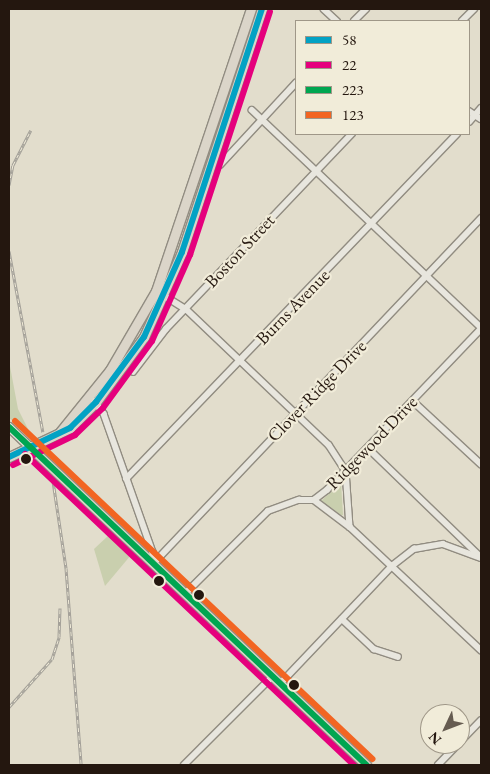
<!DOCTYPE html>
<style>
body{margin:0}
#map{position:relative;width:490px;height:774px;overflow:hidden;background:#e2ddcc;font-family:"EB Garamond",serif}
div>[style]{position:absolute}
.green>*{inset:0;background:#c9cfae}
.roads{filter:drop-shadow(1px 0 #918c81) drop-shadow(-1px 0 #918c81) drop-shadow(0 1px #918c81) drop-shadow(0 -1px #918c81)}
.minor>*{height:5.5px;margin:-2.75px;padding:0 2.75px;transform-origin:2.75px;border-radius:2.75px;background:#e8e6de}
.secondary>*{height:8px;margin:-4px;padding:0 4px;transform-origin:4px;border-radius:4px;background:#e8e6de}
.primary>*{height:9px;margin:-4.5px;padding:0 4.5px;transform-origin:4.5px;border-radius:4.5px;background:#dbd5c9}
.rail>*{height:3px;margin-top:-1.5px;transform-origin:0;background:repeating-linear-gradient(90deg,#f1ecd9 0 4px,#a3a098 0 8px);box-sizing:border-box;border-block:1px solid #a3a098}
.bus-1>*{height:6px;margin:-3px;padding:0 3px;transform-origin:3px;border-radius:3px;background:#02a2c4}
.bus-2>*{height:6px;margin:-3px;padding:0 3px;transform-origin:3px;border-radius:3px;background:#e5007d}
.bus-3>*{height:6px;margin:-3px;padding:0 3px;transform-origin:3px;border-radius:3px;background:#00a651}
.bus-4>*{height:6px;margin:-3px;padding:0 3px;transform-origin:3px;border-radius:3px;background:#f26522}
.dots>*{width:14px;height:14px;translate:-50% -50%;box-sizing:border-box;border:2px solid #f1ecd9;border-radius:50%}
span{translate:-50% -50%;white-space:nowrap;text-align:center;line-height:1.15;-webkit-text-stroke:4.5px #f1ecd9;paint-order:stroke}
.street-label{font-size:18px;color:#24170f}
.frame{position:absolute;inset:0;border:10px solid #24170f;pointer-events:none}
.legend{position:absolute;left:295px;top:20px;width:175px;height:115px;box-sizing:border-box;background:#f1ecd9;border:1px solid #9f9788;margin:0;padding:6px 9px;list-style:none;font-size:15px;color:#24170f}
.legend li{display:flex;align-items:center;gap:10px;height:25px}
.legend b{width:25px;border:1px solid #9f9788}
.north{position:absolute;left:420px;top:704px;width:50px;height:50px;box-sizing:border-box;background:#f1ecd9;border:1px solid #9f9788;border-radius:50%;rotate:227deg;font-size:14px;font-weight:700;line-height:20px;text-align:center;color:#24170f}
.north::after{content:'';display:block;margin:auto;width:18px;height:22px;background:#665c51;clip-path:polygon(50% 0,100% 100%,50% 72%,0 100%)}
</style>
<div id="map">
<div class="green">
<i style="clip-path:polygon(9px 361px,18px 409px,32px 437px,9px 418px)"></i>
<i style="clip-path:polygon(341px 483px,343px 515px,341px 515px,321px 501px)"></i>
<i style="clip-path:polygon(110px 534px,131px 555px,105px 586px,94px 549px)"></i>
</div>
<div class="roads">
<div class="minor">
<i style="left:324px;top:9px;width:18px;rotate:43deg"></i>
<i style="left:354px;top:21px;width:17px;rotate:-45deg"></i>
<i style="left:462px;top:21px;width:17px;rotate:-45deg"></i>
<i style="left:252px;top:110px;width:315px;rotate:43.5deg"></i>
<i style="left:469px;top:111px;width:14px;rotate:34deg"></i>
<i style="left:469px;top:122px;width:18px;rotate:-49deg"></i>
<i style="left:220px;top:165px;width:112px;rotate:-47.2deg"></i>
<i style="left:160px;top:293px;width:31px;rotate:32deg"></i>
<i style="left:186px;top:309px;width:197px;rotate:43.6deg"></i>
<i style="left:329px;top:445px;width:31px;rotate:57deg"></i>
<i style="left:346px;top:471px;width:56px;rotate:85.9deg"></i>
<i style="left:350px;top:527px;width:180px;rotate:43.2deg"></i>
<i style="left:133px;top:372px;width:54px;rotate:-52.5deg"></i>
<i style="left:166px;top:329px;width:269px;rotate:-46.4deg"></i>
<i style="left:94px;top:401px;width:16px;rotate:52deg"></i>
<i style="left:104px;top:414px;width:146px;rotate:70.5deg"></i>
<i style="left:153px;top:552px;width:12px;rotate:90deg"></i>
<i style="left:413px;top:401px;width:93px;rotate:42.8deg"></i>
<i style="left:368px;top:448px;width:156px;rotate:44deg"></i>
<i style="left:126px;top:479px;width:478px;rotate:-46.2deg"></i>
<i style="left:314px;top:500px;width:45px;rotate:36.9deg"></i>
<i style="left:153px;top:564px;width:477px;rotate:-46.5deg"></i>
<i style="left:185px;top:594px;width:117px;rotate:-45deg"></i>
<i style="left:268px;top:511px;width:33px;rotate:-20deg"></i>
<i style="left:299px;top:500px;width:15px"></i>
<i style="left:314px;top:500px;width:16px;rotate:-38deg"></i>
<i style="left:327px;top:490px;width:223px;rotate:-46.3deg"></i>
<i style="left:342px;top:619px;width:44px;rotate:43.2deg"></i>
<i style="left:374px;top:649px;width:25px;rotate:18deg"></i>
<i style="left:280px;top:684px;width:163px;rotate:-46.5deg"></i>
<i style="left:392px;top:566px;width:28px;rotate:-38deg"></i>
<i style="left:414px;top:549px;width:29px;rotate:-10deg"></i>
<i style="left:443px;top:544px;width:40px;rotate:20.2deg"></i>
<i style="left:460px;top:742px;width:30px;rotate:-46deg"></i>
<i style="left:184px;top:765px;width:124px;rotate:-45deg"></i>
<i style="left:438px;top:765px;width:29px;rotate:-46deg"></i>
</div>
<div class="secondary">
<i style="left:9px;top:427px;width:30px;rotate:44deg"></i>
</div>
<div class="primary">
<i style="left:60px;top:432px;width:80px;rotate:-51.1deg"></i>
<i style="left:110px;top:370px;width:91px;rotate:-59.8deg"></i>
<i style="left:156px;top:291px;width:298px;rotate:-71.4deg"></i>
<i style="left:31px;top:448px;width:461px;rotate:43.4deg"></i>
<i style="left:9px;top:457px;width:68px;rotate:-25.4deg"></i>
<i style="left:70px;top:428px;width:37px;rotate:-45deg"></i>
<i style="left:96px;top:402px;width:81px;rotate:-53.6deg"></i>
<i style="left:144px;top:337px;width:93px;rotate:-65.9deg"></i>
<i style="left:182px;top:252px;width:256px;rotate:-71.8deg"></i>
</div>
</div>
<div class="rail">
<i style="left:9px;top:185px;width:20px;rotate:-79deg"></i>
<i style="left:13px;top:165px;width:39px;rotate:-63deg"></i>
<i style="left:9px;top:251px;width:184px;rotate:79.4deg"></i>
<i style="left:53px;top:481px;width:88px;rotate:81.5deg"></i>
<i style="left:66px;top:568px;width:198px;rotate:85.6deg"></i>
<i style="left:9px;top:707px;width:64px;rotate:-48.1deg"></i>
<i style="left:52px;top:659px;width:23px;rotate:-72deg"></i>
<i style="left:59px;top:637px;width:29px;rotate:-88deg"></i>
</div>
<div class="bus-1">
<i style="left:9px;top:457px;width:68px;rotate:-25.4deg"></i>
<i style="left:70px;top:428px;width:37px;rotate:-45deg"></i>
<i style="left:96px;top:402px;width:81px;rotate:-53.6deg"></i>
<i style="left:144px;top:337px;width:93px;rotate:-65.9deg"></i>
<i style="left:182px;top:252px;width:256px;rotate:-71.8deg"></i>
</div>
<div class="bus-2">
<i style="left:25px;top:454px;width:453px;rotate:43.4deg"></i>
<i style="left:13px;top:465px;width:69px;rotate:-25.8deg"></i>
<i style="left:75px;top:435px;width:39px;rotate:-44deg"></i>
<i style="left:103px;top:408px;width:83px;rotate:-53.8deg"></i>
<i style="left:152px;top:341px;width:94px;rotate:-66.2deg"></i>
<i style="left:190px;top:255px;width:256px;rotate:-71.8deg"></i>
</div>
<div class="bus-3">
<i style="left:9px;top:427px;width:492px;rotate:43.4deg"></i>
</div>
<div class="bus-4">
<i style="left:15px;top:421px;width:492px;rotate:43.4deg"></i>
</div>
<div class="dots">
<i style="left:26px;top:459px;background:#24170f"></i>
<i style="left:159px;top:581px;background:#24170f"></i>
<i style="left:199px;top:595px;background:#24170f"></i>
<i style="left:294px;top:685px;background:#24170f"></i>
</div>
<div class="street-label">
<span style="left:240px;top:251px;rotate:-47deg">Boston Street</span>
<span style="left:293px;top:307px;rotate:-46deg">Burns Avenue</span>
<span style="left:317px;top:391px;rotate:-46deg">Clover Ridge Drive</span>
<span style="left:372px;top:443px;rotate:-46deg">Ridgewood Drive</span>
</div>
<div class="frame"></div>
<ul class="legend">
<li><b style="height:6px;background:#02a2c4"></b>58</li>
<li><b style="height:6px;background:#e5007d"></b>22</li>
<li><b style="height:6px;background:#00a651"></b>223</li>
<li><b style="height:6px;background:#f26522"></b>123</li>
</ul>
<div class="north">N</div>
</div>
